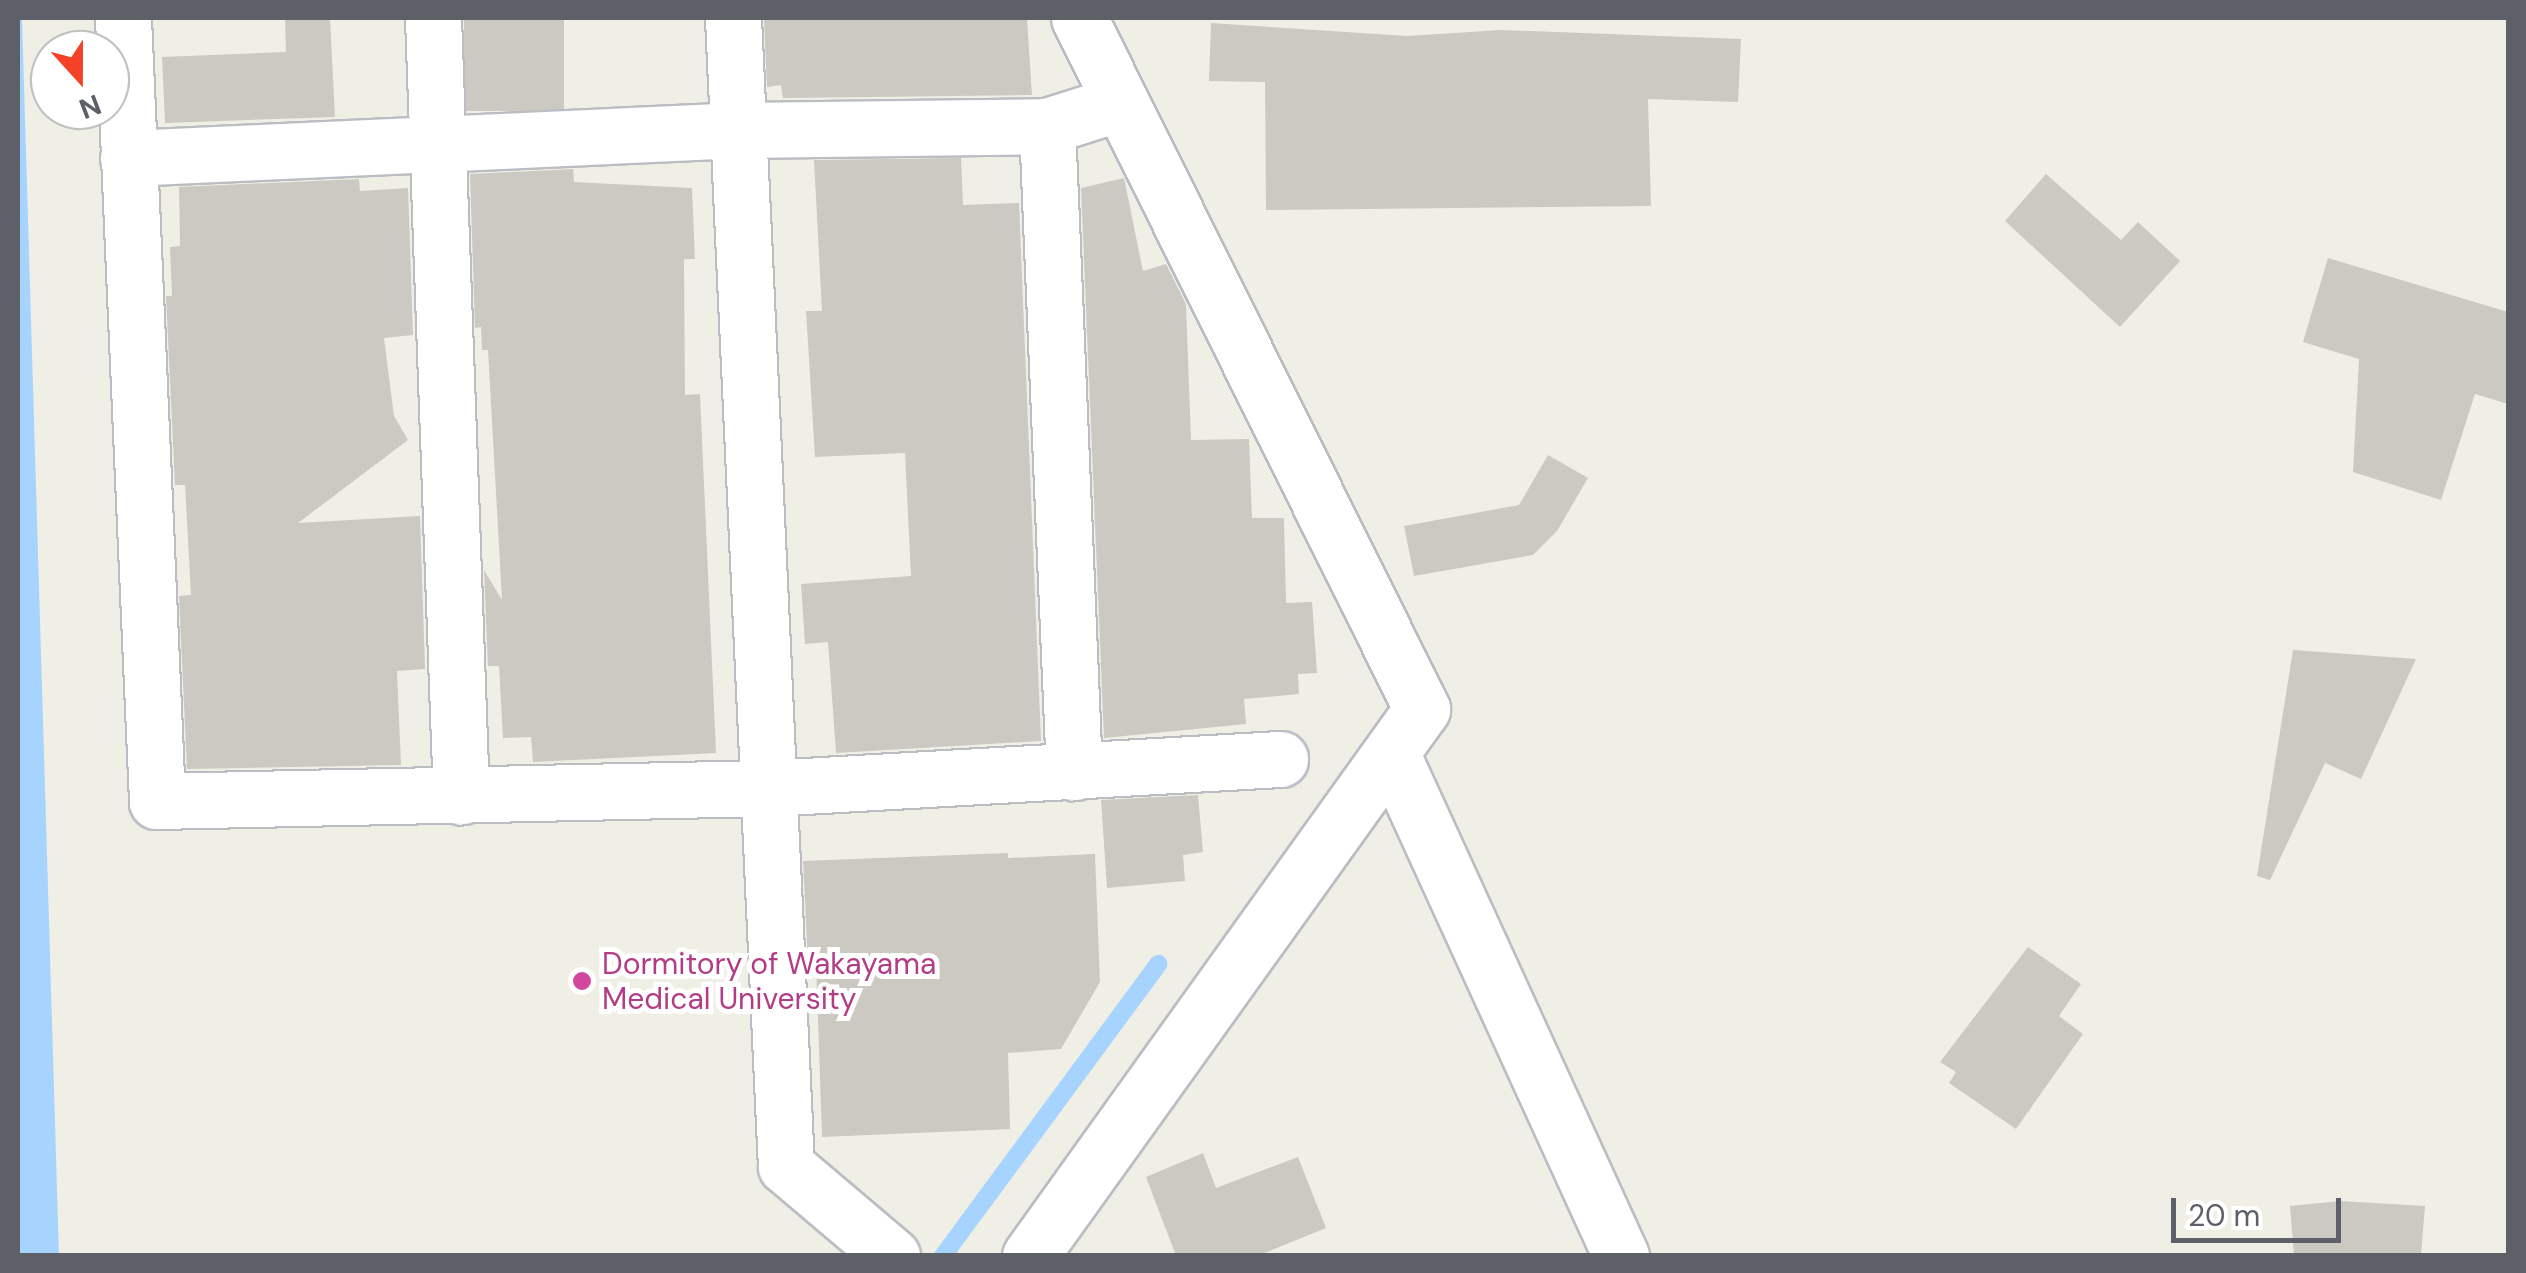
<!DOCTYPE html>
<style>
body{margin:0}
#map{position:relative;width:2526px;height:1273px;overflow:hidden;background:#f0efe5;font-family:"DM Sans",sans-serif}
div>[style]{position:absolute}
.water>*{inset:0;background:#a7d4ff}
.stream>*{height:18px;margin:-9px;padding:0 9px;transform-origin:9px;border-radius:9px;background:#a7d4ff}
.building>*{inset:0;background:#ccc9c2;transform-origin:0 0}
.roads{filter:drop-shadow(2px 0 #babdc2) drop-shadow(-2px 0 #babdc2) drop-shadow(0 2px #babdc2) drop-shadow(0 -2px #babdc2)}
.minor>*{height:55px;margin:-27.5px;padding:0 27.5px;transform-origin:27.5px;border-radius:27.5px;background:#fff}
.dots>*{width:28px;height:28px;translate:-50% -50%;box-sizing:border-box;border:5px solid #fff;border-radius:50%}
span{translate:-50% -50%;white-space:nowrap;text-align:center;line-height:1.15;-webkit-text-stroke:10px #fff;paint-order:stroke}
.hotel-label{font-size:30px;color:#b23c85}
.left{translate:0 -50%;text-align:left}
.frame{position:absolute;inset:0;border:20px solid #5d6167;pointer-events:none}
.north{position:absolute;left:30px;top:30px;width:100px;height:100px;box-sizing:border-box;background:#fff;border:2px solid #bec0c2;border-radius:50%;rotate:159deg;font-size:28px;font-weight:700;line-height:40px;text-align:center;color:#5d6167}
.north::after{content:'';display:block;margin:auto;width:35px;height:45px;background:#f54127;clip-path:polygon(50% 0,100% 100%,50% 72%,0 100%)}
.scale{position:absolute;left:2171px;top:1198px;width:170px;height:45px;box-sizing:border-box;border:5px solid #5d6167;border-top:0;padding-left:12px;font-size:30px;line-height:35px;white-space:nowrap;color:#5d6167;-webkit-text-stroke:8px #fff;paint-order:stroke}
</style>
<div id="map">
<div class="water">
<i style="clip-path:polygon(18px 18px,22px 18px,59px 1256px,18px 1255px)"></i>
</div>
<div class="stream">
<i style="left:943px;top:1256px;width:363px;rotate:-53.6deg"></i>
</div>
<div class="building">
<i style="clip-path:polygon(285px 18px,330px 18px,335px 117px,165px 123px,162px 57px,286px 52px)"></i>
<i style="left:464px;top:18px;width:100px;height:93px"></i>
<i style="clip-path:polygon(764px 18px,1027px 18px,1032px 95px,783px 98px,781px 85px,767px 87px)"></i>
<i style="clip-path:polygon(1211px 23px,1407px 36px,1501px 30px,1741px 39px,1738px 102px,1648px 99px,1651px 206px,1266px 210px,1265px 82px,1209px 81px)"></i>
<i style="clip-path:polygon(961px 158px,963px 205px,1019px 203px,1041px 741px,836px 753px,828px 642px,805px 644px,801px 584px,911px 576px,905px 453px,815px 457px,806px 311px,822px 311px,814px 160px)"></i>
<i style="clip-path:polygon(573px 169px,574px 182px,692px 188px,695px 259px,684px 259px,685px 395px,700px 394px,716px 753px,533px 762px,531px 737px,503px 738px,499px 666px,488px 666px,484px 570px,502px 600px,488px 350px,482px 350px,481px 327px,475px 328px,470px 174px)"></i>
<i style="clip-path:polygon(2046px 174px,2121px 240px,2138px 222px,2180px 261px,2120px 327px,2005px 221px)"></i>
<i style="clip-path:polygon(1124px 178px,1143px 271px,1166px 264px,1186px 304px,1191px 440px,1249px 439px,1252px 518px,1284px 518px,1286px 603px,1312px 602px,1317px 673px,1298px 674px,1299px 694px,1244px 699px,1246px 724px,1104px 738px,1081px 188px)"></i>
<i style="clip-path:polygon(359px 179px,360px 191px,408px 188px,413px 335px,384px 338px,394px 416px,408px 440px,298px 523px,420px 516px,425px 669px,397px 671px,401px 765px,187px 769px,179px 596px,191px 595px,185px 485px,175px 485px,166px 296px,172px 296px,170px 247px,180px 246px,179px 187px)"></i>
<i style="clip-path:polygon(2328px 258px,2508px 312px,2508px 404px,2475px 394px,2441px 500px,2353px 472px,2359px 359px,2303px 342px)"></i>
<i style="clip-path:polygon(1548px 455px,1588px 478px,1557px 531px,1533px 555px,1414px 576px,1404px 526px,1519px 505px)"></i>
<i style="clip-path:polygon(2293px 650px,2416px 659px,2361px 779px,2325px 763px,2270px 880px,2257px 876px)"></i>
<i style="clip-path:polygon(1198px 795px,1203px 852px,1183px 855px,1185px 881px,1107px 888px,1101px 800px)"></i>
<i style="clip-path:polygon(1008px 853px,1008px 858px,1095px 854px,1100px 982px,1061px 1049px,1008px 1053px,1010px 1129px,822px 1137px,816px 961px,808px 961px,803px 861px)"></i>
<i style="clip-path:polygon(2028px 947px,2081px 984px,2059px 1016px,2083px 1034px,2016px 1129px,1949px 1083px,1956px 1072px,1940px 1062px)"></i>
<i style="clip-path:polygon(1203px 1153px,1216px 1188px,1298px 1157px,1326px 1228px,1257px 1256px,1176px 1256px,1146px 1177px)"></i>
<i style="clip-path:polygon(2340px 1201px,2425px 1206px,2421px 1256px,2294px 1256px,2290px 1206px)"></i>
</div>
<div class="roads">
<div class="minor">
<i style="left:123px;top:18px;width:784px;rotate:87.51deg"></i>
<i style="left:157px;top:801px;width:612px;rotate:-1.22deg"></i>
<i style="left:769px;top:788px;width:512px;rotate:-3.25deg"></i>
<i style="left:433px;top:18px;width:779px;rotate:87.94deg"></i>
<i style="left:733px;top:18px;width:1149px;rotate:87.36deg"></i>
<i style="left:786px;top:1166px;width:139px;rotate:40.3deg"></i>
<i style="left:1047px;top:126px;width:647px;rotate:87.61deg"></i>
<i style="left:128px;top:158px;width:612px;rotate:-2.62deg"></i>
<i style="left:739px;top:130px;width:308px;rotate:-0.7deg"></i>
<i style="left:1047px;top:126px;width:77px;rotate:-17.5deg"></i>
<i style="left:1393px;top:757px;width:549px;rotate:65.44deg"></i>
<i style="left:1030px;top:1256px;width:673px;rotate:-54.37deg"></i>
<i style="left:1422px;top:709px;width:771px;rotate:-116.4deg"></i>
</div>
</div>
<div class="dots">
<i style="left:582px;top:981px;background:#d1479c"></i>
</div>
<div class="hotel-label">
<span class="left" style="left:602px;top:981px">Dormitory of Wakayama<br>Medical University</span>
</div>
<div class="frame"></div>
<div class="north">N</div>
<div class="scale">20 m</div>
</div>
